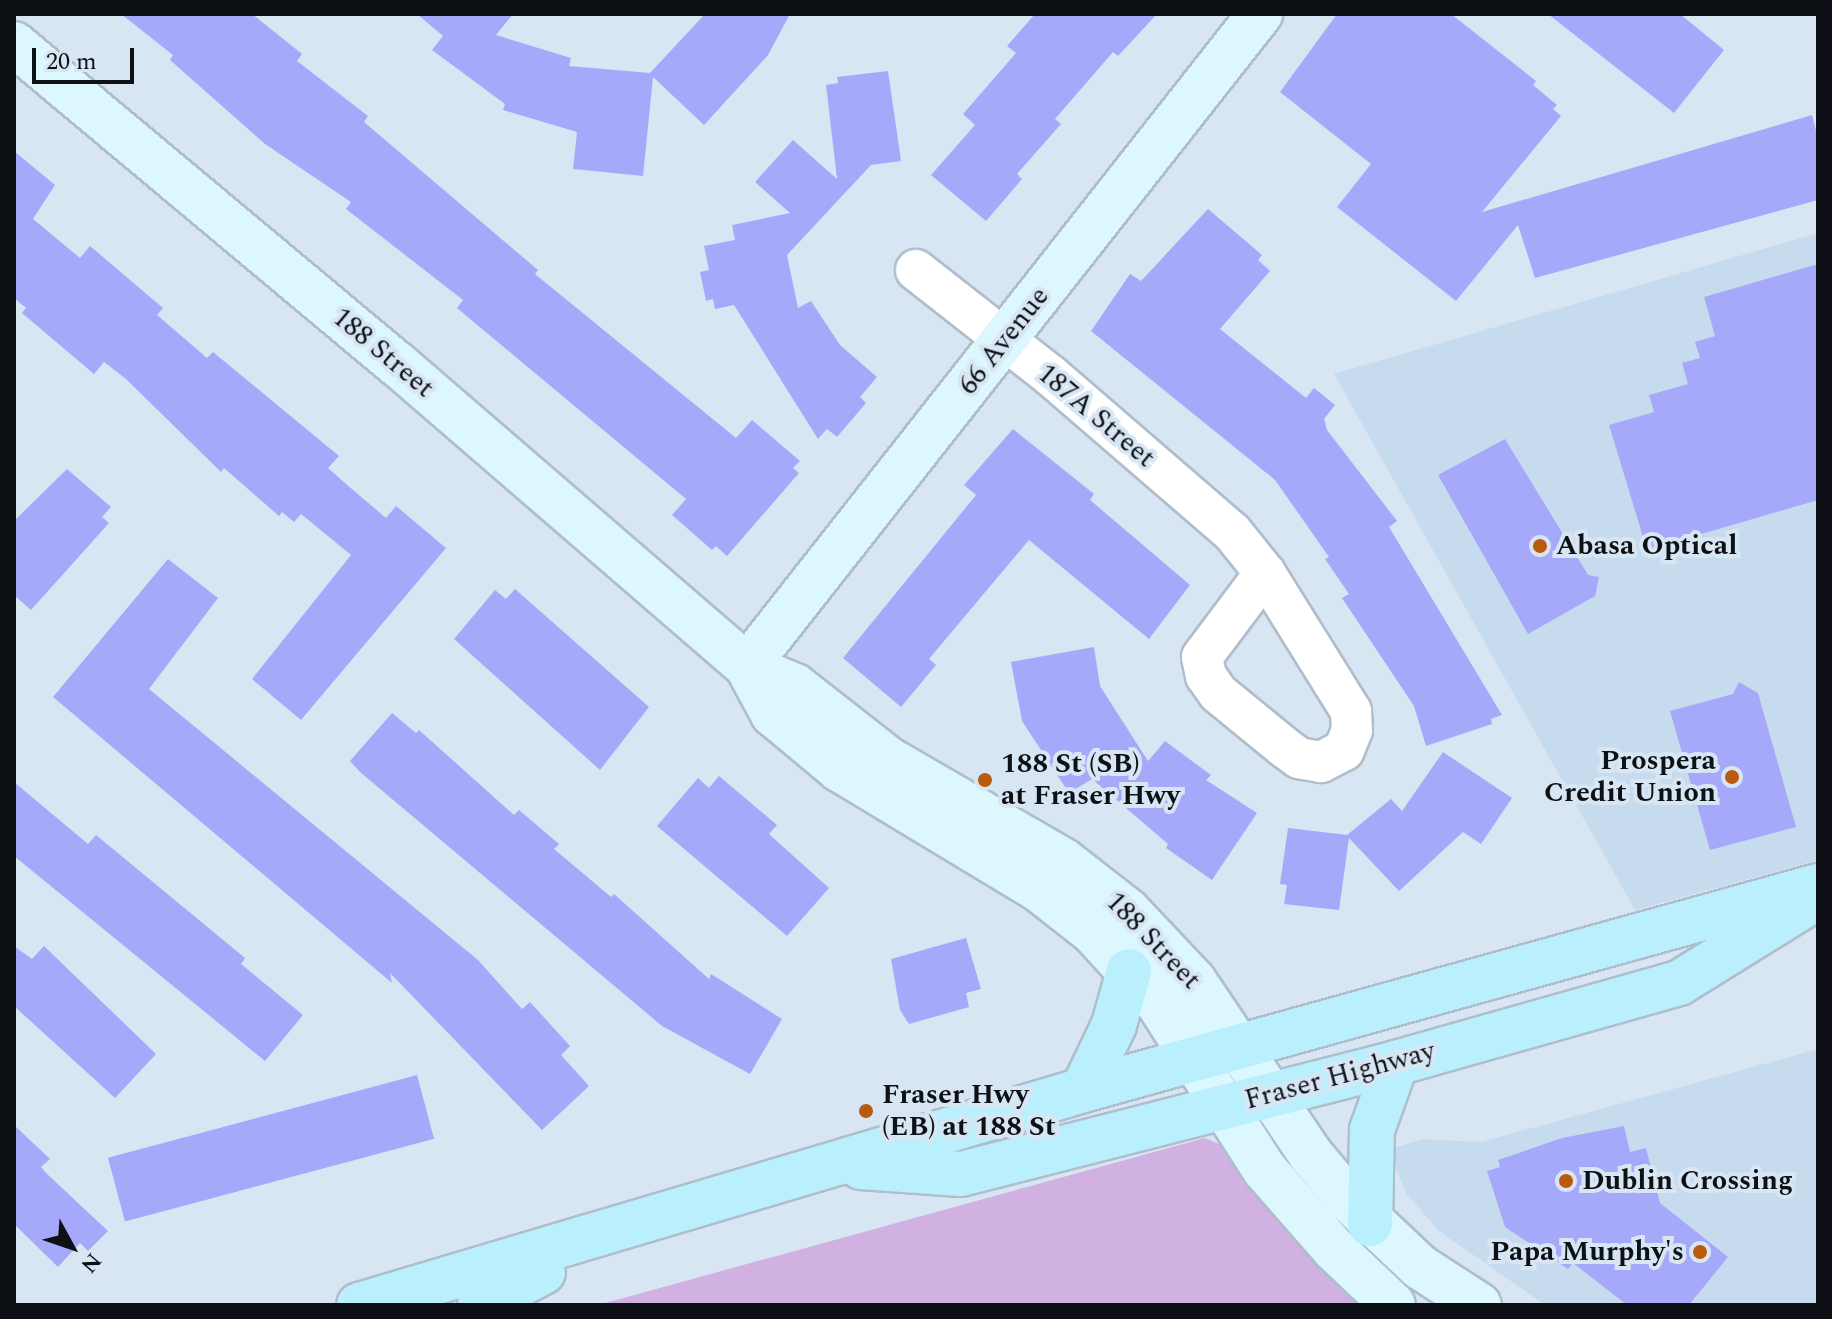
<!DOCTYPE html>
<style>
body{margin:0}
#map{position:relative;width:1832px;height:1319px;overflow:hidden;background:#d8e6f4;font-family:Spectral,serif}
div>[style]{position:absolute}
.built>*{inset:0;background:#c7dbee}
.green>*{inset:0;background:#d1b0e2}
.building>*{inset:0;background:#a6a9fa;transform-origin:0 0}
.roads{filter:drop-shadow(2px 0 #b0becb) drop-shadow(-2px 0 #b0becb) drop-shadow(0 2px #b0becb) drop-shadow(0 -2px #b0becb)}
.street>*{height:40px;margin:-20px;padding:0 20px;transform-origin:20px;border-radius:20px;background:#fff}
.secondary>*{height:44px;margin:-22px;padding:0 22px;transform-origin:22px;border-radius:22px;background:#dcf8fe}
.primary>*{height:44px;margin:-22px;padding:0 22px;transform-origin:22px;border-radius:22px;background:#baf0fe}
.dots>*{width:22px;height:22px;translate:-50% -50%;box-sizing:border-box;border:4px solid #d8e6f4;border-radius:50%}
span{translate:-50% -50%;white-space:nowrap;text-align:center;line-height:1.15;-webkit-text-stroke:8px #d8e6f4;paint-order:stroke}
.street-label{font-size:28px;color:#0d1116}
.poi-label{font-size:28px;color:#0d1116;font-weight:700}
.left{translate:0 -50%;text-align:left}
.right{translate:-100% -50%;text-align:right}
.frame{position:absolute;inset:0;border:16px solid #0d1116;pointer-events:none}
.north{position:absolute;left:32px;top:1207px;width:80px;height:80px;-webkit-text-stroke:6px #d8e6f4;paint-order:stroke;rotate:130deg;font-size:22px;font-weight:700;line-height:32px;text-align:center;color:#0d1116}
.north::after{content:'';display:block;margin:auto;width:28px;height:36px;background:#0d1116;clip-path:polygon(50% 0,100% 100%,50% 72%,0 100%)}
.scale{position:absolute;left:32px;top:48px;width:102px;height:36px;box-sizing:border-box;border:4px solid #0d1116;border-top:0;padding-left:10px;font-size:24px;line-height:28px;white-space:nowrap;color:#0d1116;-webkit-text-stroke:6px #d8e6f4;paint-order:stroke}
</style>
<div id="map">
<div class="built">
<i style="clip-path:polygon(1818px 233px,1818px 860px,1635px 910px,1334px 374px)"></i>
<i style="clip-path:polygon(1818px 1049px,1818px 1305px,1545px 1305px,1439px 1231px,1406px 1193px,1397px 1171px,1394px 1148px,1423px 1139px,1481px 1142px)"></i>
</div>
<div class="green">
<i style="clip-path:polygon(1205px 1138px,1226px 1147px,1237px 1159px,1299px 1245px,1331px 1278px,1371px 1305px,598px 1305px)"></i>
</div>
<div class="building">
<i style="clip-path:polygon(121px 14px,252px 14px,302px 54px,297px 61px,368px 116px,364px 122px,538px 270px,535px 274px,736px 438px,752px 420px,800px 461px,793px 468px,799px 473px,727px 556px,716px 546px,712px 550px,672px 515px,686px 499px,457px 308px,463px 300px,346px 209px,351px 202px,265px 144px,170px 60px,173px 55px)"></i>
<i style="clip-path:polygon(417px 14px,513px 14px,496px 35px,571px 58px,569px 66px,650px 73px,705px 14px,790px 14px,768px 55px,704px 125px,653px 77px,643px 176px,573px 169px,577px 132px,503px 110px,505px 104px,432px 50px,443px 36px)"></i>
<i style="clip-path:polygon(1035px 14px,1157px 14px,1118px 56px,1113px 52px,1055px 119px,1061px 124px,1017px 174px,1022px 179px,986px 221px,931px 175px,975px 125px,963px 114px,1016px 53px,1007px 46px)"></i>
<i style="clip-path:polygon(1337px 14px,1451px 14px,1536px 81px,1533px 85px,1557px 105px,1553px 109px,1561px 116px,1482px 212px,1812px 115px,1818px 138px,1818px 200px,1535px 278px,1518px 225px,1456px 301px,1337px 207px,1371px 164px,1280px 92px)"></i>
<i style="clip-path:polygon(1548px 14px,1680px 14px,1724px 50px,1674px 113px)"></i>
<i style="clip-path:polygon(888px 71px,901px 161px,871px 165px,787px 255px,798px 308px,811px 301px,840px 345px,877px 377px,860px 397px,866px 403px,837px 437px,827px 429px,818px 439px,734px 305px,715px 309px,713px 299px,706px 301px,700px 272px,709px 270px,704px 246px,735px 240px,732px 225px,790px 213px,755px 182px,793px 140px,837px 179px,826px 85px,838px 83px,837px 77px)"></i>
<i style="clip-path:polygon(14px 151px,55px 185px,33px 219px,80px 258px,90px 246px,163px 308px,157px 315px,207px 358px,213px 352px,339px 456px,328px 468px,346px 484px,386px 518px,396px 506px,446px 548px,301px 720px,252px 679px,351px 555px,301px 514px,294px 522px,282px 512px,279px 516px,224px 468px,221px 472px,126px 379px,104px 362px,94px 374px,22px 313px,26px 308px,14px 298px)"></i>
<i style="clip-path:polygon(1208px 209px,1262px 255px,1258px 260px,1270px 271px,1220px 329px,1306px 398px,1314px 388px,1335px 405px,1324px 419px,1327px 430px,1397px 521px,1389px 527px,1502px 715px,1491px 719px,1492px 724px,1426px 746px,1414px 706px,1342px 598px,1349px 594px,1325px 559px,1329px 557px,1275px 480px,1091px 331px,1130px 274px,1141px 281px)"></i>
<i style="clip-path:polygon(1818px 264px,1818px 500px,1647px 550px,1609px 425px,1654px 412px,1649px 395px,1688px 384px,1682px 363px,1700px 358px,1695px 342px,1715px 336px,1704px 297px)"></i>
<i style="clip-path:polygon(1013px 429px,1094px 494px,1090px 500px,1190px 585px,1149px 639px,1029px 540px,929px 659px,936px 665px,901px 707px,843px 658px,976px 495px,964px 485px)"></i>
<i style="clip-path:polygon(1505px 439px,1588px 575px,1599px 577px,1595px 596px,1528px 634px,1438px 475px)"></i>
<i style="clip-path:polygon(67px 469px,111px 507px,102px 517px,109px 523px,31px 610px,14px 595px,14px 521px)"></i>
<i style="clip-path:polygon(168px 559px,218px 598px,149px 689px,478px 960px,522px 1009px,530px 1002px,570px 1046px,561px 1055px,589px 1086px,542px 1130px,390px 973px,392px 983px,53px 697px)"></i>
<i style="clip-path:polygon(515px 589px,649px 707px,600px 770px,454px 639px,495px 590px,506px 599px)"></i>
<i style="clip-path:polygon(1094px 647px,1100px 686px,1148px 761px,1165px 741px,1211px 775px,1206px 780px,1257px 813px,1212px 880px,1166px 848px,1168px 844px,1092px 779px,1069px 793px,1022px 721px,1011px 662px)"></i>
<i style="clip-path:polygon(1739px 682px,1758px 693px,1796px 827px,1710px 850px,1670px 711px,1733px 694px)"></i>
<i style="clip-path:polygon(392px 713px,416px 733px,419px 730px,514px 815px,519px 810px,559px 844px,554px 849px,611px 897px,614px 894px,709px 979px,711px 974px,782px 1019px,750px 1074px,662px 1026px,360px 772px,350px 761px)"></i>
<i style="clip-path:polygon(1443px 752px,1512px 798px,1481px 844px,1463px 832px,1399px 891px,1349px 838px,1339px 910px,1284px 904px,1287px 885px,1280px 884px,1288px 828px,1347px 835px,1391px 799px,1402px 811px)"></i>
<i style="clip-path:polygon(719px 776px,777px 825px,769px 834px,829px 888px,787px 936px,657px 826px,698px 778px,709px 788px)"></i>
<i style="clip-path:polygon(14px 782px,88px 844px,96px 835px,245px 958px,241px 964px,303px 1015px,265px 1061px,14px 856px)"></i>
<i style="clip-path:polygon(966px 938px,981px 989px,966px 993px,969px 1007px,909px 1024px,900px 1010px,891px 959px)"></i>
<i style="clip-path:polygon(14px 946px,32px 959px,44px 946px,156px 1054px,115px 1098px,14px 1006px)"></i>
<i style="left:417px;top:1075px;width:66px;height:320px;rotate:75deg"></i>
<i style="clip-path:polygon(14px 1125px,50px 1159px,41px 1167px,46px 1173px,108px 1231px,88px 1251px,80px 1243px,58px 1267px,14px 1224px)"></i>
<i style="clip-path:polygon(1624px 1126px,1630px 1152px,1646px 1148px,1660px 1203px,1728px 1257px,1689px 1305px,1627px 1305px,1573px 1263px,1568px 1269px,1505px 1227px,1487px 1171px,1500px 1167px,1498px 1160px,1562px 1138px)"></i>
</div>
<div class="roads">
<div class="street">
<i style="left:916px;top:270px;width:170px;rotate:38.1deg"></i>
<i style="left:1050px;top:375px;width:240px;rotate:40.8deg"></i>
<i style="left:1232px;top:532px;width:53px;rotate:51.2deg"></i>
<i style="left:1265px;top:573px;width:163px;rotate:58.1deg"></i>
<i style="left:1351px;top:711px;width:19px;rotate:87deg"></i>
<i style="left:1352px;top:730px;width:22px;rotate:112deg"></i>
<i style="left:1344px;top:750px;width:26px;rotate:152deg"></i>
<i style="left:1321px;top:762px;width:22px;rotate:-170deg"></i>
<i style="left:1299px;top:758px;width:19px;rotate:-144deg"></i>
<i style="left:1284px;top:747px;width:85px;rotate:-140.7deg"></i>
<i style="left:1218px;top:693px;width:21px;rotate:-125deg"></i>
<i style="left:1206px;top:676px;width:19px;rotate:-102deg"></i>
<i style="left:1202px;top:657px;width:105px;rotate:-53.1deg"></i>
</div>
<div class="secondary">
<i style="left:14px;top:44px;width:498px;rotate:39.9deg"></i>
<i style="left:396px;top:363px;width:464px;rotate:40.8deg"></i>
<i style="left:747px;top:666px;width:52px;rotate:22.6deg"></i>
<i style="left:795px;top:686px;width:118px;rotate:38.1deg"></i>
<i style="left:888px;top:759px;width:203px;rotate:30.1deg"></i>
<i style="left:1064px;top:861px;width:81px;rotate:38deg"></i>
<i style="left:1128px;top:911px;width:96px;rotate:46.7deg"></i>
<i style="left:1194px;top:981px;width:210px;rotate:56.1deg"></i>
<i style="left:1311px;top:1155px;width:57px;rotate:49.9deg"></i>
<i style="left:1348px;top:1199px;width:99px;rotate:43.4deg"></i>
<i style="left:1420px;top:1267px;width:70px;rotate:32.8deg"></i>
<i style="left:747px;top:666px;width:55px;rotate:61.6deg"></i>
<i style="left:773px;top:714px;width:86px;rotate:39.8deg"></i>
<i style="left:839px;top:769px;width:232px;rotate:31.1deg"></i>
<i style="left:1038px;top:889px;width:68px;rotate:37.9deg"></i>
<i style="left:1092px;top:931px;width:98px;rotate:47.5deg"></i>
<i style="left:1158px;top:1003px;width:198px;rotate:57.4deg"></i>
<i style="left:1265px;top:1170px;width:105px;rotate:48.9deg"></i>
<i style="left:1334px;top:1249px;width:81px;rotate:43.5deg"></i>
<i style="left:747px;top:666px;width:830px;rotate:-51.8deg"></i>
</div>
<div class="primary">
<i style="left:1083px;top:1090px;width:72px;rotate:-64.5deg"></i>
<i style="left:1114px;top:1025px;width:56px;rotate:-74.5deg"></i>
<i style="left:861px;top:1167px;width:100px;rotate:4deg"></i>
<i style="left:961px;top:1174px;width:449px;rotate:-14.3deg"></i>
<i style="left:1396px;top:1063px;width:294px;rotate:-15.8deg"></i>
<i style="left:1679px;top:983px;width:152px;rotate:-31.8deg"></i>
<i style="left:1370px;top:1224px;width:94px;rotate:-88.8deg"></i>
<i style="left:1372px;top:1130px;width:71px;rotate:-70.3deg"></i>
<i style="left:359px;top:1305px;width:755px;rotate:-16.54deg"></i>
<i style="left:1083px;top:1090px;width:763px;rotate:-15.51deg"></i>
<i style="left:480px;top:1305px;width:71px;rotate:-27.6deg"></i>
</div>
</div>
<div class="dots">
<i style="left:1540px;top:546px;background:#b95b0f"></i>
<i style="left:1732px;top:777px;background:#b95b0f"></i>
<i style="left:985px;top:780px;background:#b95b0f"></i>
<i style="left:866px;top:1111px;background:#b95b0f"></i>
<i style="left:1566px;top:1181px;background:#b95b0f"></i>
<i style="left:1700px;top:1252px;background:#b95b0f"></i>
</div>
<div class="street-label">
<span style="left:1004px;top:341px;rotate:-52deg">66 Avenue</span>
<span style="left:383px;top:353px;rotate:40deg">188 Street</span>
<span style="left:1096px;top:416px;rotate:40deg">187A Street</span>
<span style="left:1153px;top:941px;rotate:46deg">188 Street</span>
<span style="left:1340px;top:1076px;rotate:-15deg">Fraser Highway</span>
</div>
<div class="poi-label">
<span class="left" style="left:1556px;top:546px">Abasa Optical</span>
<span class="right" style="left:1716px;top:777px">Prospera<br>Credit Union</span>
<span class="left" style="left:1001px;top:780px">188 St (SB)<br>at Fraser Hwy</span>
<span class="left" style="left:882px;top:1111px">Fraser Hwy<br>(EB) at 188 St</span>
<span class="left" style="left:1582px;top:1181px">Dublin Crossing</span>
<span class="right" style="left:1684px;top:1252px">Papa Murphy's</span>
</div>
<div class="frame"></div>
<div class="north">N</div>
<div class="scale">20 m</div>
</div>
